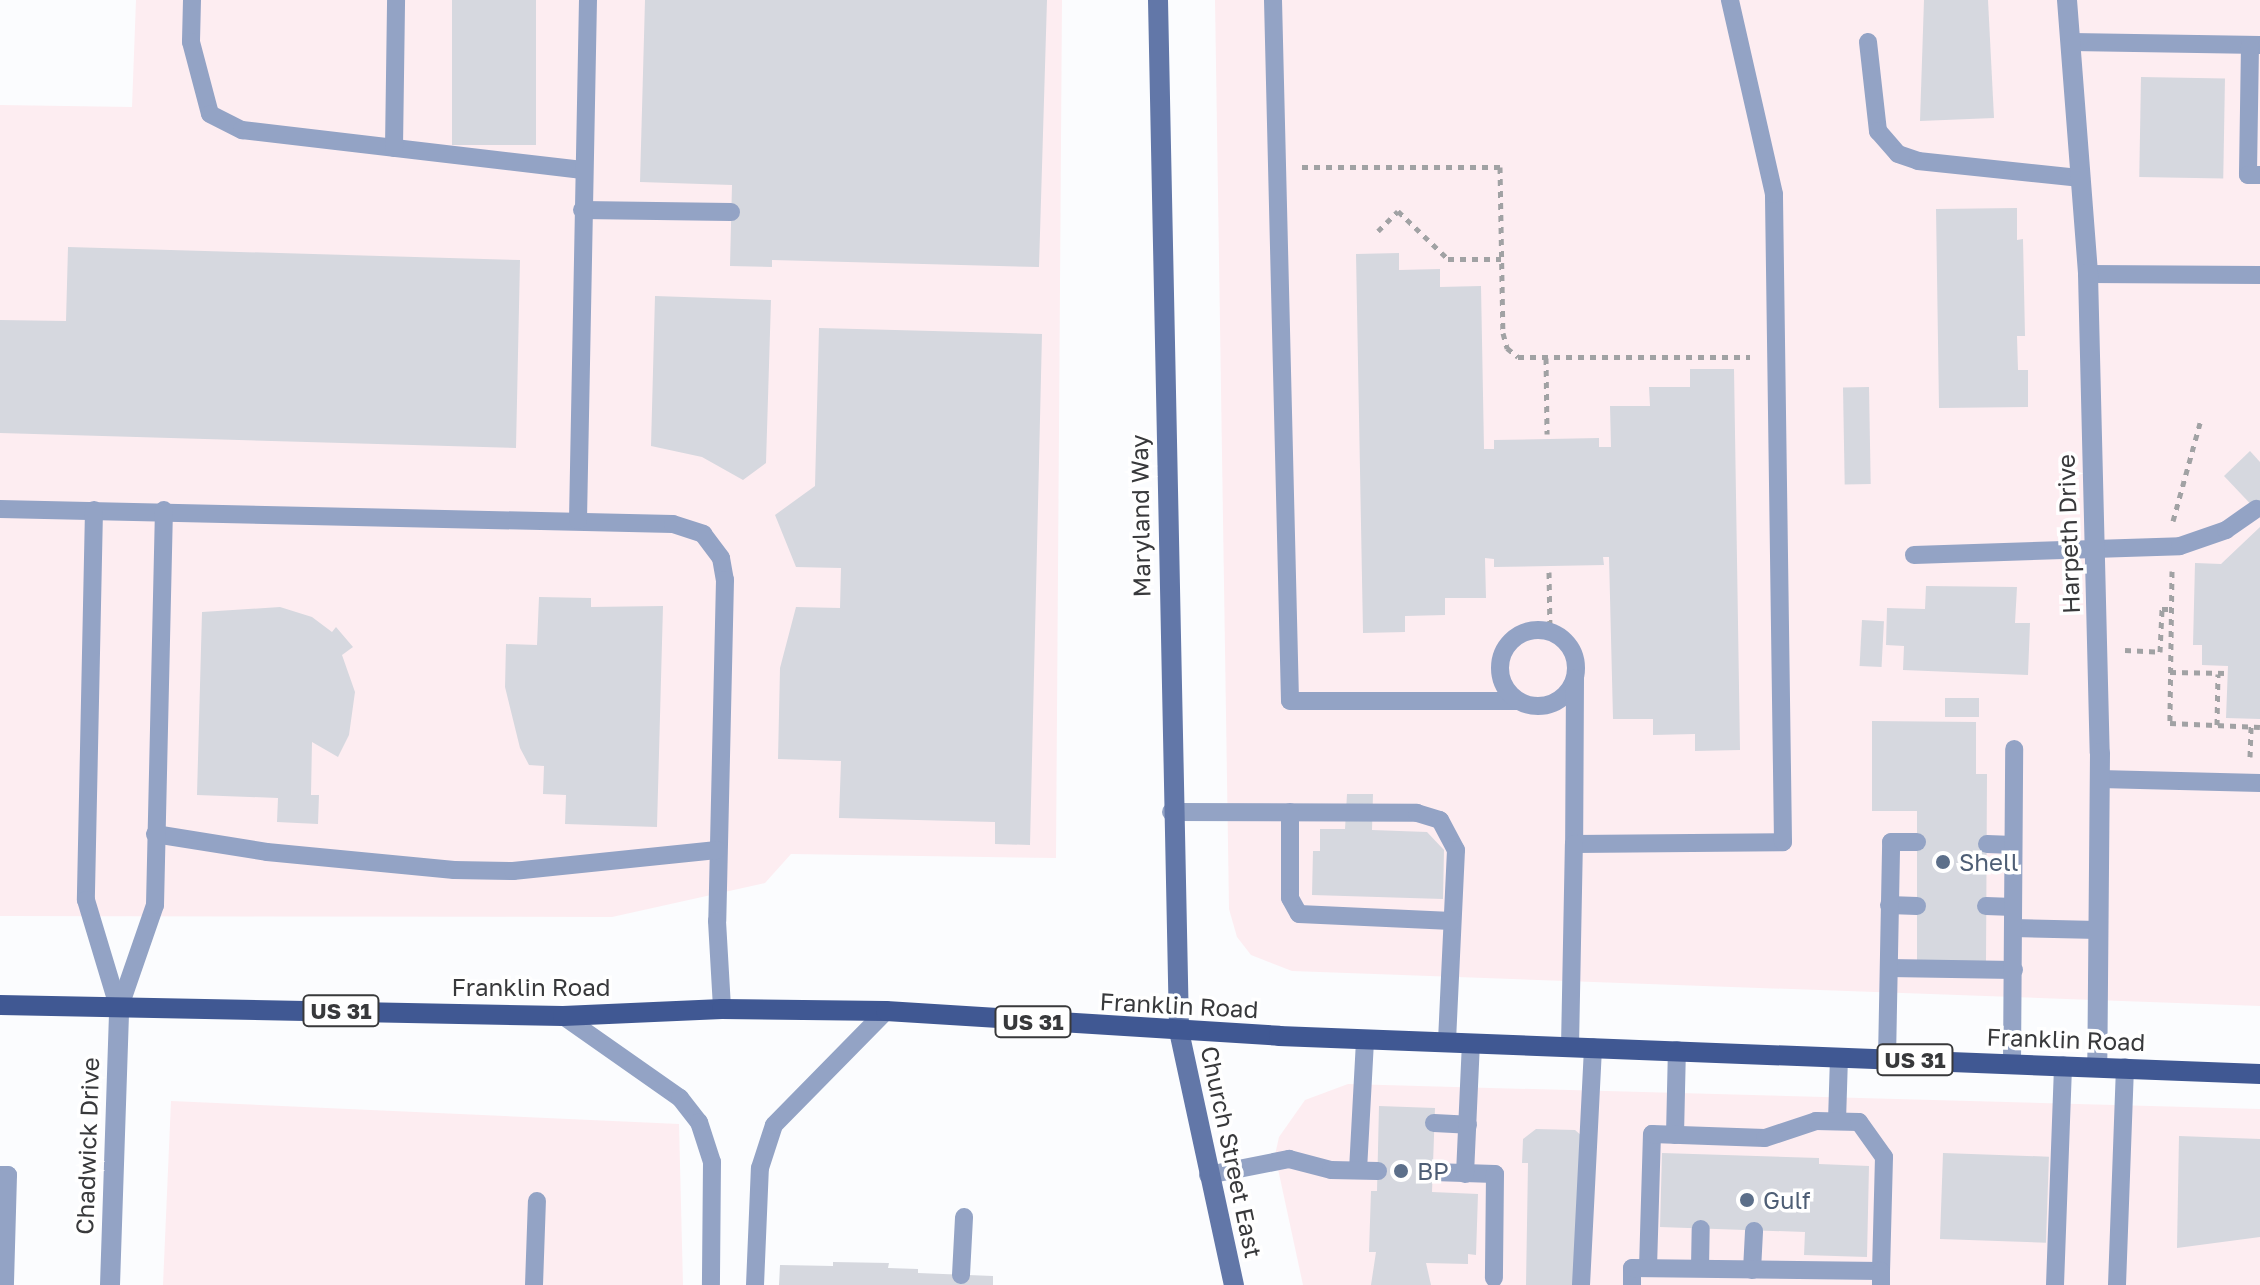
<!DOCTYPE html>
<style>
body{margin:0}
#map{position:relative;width:2260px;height:1285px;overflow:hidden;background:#fbfcfe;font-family:"Golos Text",sans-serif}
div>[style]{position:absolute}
.commercial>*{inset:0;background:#fdedf1}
.building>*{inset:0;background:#d6d8df;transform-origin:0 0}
.path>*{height:5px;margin-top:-2.5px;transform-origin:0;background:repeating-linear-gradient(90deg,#a1a2a4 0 6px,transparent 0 12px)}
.lane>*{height:18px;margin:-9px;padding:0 9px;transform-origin:9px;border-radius:9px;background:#93a3c5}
.lane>.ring{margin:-9px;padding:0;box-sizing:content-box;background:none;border:18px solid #93a3c5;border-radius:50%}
.street>*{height:20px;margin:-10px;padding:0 10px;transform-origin:10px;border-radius:10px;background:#93a3c5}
.secondary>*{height:20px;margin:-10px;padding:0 10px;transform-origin:10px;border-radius:10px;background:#6277a8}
.primary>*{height:20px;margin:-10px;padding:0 10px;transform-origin:10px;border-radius:10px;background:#405893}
.dots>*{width:22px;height:22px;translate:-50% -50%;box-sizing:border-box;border:4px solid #fff;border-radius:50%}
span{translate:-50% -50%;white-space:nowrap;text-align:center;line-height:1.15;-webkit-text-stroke:7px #fff;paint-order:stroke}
.shield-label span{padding:2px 6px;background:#fff;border:2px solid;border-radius:6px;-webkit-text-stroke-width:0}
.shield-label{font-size:22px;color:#38393b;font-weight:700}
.street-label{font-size:24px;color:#38393b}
.service-label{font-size:24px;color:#4e5e75}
.left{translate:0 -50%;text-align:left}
</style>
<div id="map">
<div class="commercial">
<i style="clip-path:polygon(136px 0,1062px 0,1056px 858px,791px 854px,765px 883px,612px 917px,0 916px,0 105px,132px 107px)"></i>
<i style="clip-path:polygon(1215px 0,2260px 0,2260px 1006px,1292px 971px,1251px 955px,1237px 937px,1229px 909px)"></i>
<i style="clip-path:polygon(1348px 1084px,2260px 1109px,2260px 1285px,1303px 1285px,1275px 1155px,1279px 1137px,1305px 1100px)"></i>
<i style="clip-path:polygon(171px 1101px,679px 1124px,683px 1285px,163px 1285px)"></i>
</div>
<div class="building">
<i style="left:452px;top:0;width:84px;height:145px"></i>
<i style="clip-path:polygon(645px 0,1047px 0,1039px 267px,772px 260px,772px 267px,730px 266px,732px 185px,640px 182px)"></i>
<i style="clip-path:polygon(1924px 0,1988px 0,1994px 118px,1920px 121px)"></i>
<i style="left:2141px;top:77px;width:84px;height:100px;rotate:1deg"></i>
<i style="clip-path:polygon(2017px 208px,2017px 240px,2023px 239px,2025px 336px,2017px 336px,2018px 370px,2028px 370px,2028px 407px,1939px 408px,1936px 209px)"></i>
<i style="clip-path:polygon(68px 247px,520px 260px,516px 448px,0 433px,0 320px,66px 321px)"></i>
<i style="clip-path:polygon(1399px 253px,1399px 270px,1440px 269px,1440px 287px,1481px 286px,1484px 449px,1494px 449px,1494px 440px,1599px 438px,1599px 447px,1611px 447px,1610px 406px,1650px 406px,1649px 387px,1690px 387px,1690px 369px,1734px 369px,1740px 750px,1695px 751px,1695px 734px,1653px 735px,1653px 719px,1613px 719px,1609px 557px,1603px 557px,1604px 565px,1494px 567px,1494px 559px,1485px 558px,1486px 598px,1445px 598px,1445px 615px,1405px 616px,1405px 632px,1363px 633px,1356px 254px)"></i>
<i style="clip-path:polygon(655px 296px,771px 300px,766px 463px,743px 480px,702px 457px,651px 446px)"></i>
<i style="clip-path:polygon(819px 328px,1042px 334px,1030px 845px,995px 844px,995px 822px,839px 818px,841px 761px,778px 759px,780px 668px,796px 607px,840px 608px,841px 568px,796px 567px,775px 515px,815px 486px)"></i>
<i style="left:1869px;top:387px;width:97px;height:26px;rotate:89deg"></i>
<i style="clip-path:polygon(2250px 451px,2260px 462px,2260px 514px,2224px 476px)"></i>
<i style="clip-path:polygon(2260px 527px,2260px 719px,2226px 718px,2228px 666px,2202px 665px,2202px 645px,2193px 645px,2195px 563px,2221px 564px)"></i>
<i style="clip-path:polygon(1926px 586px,2017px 587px,2015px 623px,2030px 623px,2028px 675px,1903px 670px,1904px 646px,1886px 645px,1887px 608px,1925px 609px)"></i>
<i style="clip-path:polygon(539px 597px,591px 598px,591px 607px,663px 606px,657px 827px,565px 824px,566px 795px,543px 794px,544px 766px,529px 765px,520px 748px,505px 687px,506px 644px,537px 645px)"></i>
<i style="clip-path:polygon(280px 607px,312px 617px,332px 632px,336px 627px,353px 647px,342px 655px,355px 692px,349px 735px,338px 757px,312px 742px,311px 795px,319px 795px,318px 824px,277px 822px,278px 798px,197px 795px,202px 612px)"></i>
<i style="left:1862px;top:620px;width:22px;height:46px;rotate:3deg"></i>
<i style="left:1945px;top:698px;width:34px;height:19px"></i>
<i style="clip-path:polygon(1872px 721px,1976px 722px,1976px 774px,1987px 774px,1986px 965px,1917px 964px,1917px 811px,1872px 811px)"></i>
<i style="clip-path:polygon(1347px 794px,1373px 794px,1372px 830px,1427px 832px,1444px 850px,1443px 899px,1312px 895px,1313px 851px,1320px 851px,1320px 829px,1345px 829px)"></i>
<i style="clip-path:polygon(1379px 1106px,1435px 1108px,1432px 1192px,1478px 1194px,1476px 1255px,1468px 1254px,1468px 1264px,1426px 1263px,1431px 1285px,1371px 1285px,1376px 1252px,1369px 1252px,1371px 1191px,1377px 1191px)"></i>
<i style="clip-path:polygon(1536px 1129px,1575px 1130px,1582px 1136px,1575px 1285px,1526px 1285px,1528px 1163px,1522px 1163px,1523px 1139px)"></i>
<i style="clip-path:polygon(2179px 1136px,2260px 1139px,2260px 1237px,2177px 1248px)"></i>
<i style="clip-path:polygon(1662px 1153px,1819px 1158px,1819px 1164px,1869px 1166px,1867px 1257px,1804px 1255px,1805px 1232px,1660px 1227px)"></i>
<i style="left:1943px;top:1153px;width:106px;height:86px;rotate:2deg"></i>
<i style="clip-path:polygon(833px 1262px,889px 1263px,888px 1268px,918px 1269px,918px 1273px,993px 1276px,993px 1285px,779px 1285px,780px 1265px,833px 1266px)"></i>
</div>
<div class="path">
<i style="left:1302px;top:167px;width:198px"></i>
<i style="left:1500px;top:167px;width:166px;rotate:89deg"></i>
<i style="left:1503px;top:333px;width:16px;rotate:75deg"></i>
<i style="left:1507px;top:348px;width:14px;rotate:39deg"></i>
<i style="left:1518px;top:357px;width:232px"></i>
<i style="left:1378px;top:231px;width:28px;rotate:-45deg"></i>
<i style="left:1398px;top:211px;width:69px;rotate:43.8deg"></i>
<i style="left:1448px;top:259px;width:53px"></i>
<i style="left:1546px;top:358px;width:76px;rotate:89.2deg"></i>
<i style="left:2173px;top:521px;width:102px;rotate:-74.6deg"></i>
<i style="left:2172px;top:571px;width:152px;rotate:90.8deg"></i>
<i style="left:2170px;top:723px;width:90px;rotate:2.5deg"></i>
<i style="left:1549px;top:572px;width:59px;rotate:89deg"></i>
<i style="left:2125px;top:650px;width:35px;rotate:3deg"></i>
<i style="left:2160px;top:652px;width:43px;rotate:-87.3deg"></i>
<i style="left:2162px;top:609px;width:9px"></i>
<i style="left:2170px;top:672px;width:57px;rotate:1deg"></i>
<i style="left:2217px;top:725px;width:51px;rotate:-88.9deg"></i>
<i style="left:2250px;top:757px;width:31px;rotate:-88deg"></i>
</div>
<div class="lane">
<i style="left:192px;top:0;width:42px;rotate:91.4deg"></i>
<i style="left:191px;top:42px;width:74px;rotate:75.2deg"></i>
<i style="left:210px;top:114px;width:36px;rotate:27deg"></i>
<i style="left:242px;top:130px;width:343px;rotate:6.7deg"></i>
<i style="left:1273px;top:0;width:701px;rotate:88.61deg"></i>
<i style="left:1290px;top:701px;width:228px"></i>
<i style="left:1868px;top:42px;width:90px;rotate:83.6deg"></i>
<i style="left:1878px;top:131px;width:30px;rotate:49deg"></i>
<i style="left:1898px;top:154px;width:21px;rotate:19deg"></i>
<i style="left:1918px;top:161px;width:164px;rotate:6deg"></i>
<i style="left:2072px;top:42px;width:188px;rotate:0.9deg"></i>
<i style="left:2250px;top:45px;width:130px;rotate:90.9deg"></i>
<i style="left:2248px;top:175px;width:12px"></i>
<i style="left:394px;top:148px;width:148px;rotate:-89.2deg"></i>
<i style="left:582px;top:210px;width:149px;rotate:0.8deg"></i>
<i style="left:2088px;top:274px;width:172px;rotate:0.3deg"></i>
<i style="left:0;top:509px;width:673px;rotate:1.28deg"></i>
<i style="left:673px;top:524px;width:32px;rotate:18deg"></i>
<i style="left:703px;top:534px;width:30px;rotate:53deg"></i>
<i style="left:721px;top:558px;width:22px;rotate:80deg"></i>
<i style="left:725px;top:580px;width:341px;rotate:91.3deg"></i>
<i style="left:717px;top:921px;width:88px;rotate:86.7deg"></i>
<i style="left:94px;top:510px;width:390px;rotate:91.2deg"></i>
<i style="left:86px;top:900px;width:114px;rotate:73.2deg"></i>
<i style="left:578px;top:520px;width:520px;rotate:-88.9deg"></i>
<i style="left:1914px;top:555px;width:266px;rotate:-1.9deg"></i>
<i style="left:2180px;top:546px;width:49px;rotate:-19.2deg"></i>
<i style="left:2226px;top:530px;width:37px;rotate:-35deg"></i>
<i class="ring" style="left:1500px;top:630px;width:58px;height:58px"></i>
<i style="left:1575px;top:678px;width:166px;rotate:90.3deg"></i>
<i style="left:1574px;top:844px;width:209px;rotate:-0.5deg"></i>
<i style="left:1783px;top:842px;width:648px;rotate:-90.8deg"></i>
<i style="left:1774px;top:194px;width:199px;rotate:-102.8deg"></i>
<i style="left:2100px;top:779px;width:160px;rotate:1.4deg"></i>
<i style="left:1171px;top:812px;width:246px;rotate:0.2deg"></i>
<i style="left:1417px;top:813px;width:24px;rotate:17deg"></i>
<i style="left:1440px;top:820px;width:34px;rotate:62deg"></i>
<i style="left:1456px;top:850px;width:193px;rotate:92.7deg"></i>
<i style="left:1290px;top:812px;width:86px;rotate:90deg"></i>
<i style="left:1290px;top:898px;width:18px;rotate:61deg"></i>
<i style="left:1299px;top:914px;width:153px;rotate:2.6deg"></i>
<i style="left:155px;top:834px;width:113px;rotate:9.1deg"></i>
<i style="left:267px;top:852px;width:188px;rotate:5.5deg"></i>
<i style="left:454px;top:870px;width:59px;rotate:1deg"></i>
<i style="left:513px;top:871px;width:205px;rotate:-5.9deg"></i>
<i style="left:1987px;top:844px;width:26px;rotate:2deg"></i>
<i style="left:1889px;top:905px;width:28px;rotate:2deg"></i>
<i style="left:1986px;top:906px;width:27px;rotate:2deg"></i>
<i style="left:2013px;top:928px;width:85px;rotate:1.3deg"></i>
<i style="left:1889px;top:968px;width:125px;rotate:0.9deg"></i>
<i style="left:119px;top:1009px;width:110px;rotate:-70.9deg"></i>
<i style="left:155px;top:905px;width:395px;rotate:-88.7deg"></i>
<i style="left:563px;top:1016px;width:143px;rotate:35deg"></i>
<i style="left:680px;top:1098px;width:31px;rotate:52deg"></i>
<i style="left:699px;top:1122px;width:42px;rotate:72deg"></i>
<i style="left:712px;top:1162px;width:123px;rotate:90.5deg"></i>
<i style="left:1570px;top:1047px;width:203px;rotate:-88.9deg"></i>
<i style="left:1887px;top:1059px;width:217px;rotate:-88.9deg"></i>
<i style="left:1891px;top:842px;width:26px"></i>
<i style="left:2012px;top:1064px;width:315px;rotate:-89.6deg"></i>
<i style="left:1837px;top:1121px;width:64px;rotate:-88.2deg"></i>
<i style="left:1434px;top:1123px;width:34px;rotate:3deg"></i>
<i style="left:1675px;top:1135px;width:85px;rotate:-88.7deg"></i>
<i style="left:1358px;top:1170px;width:130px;rotate:-86.9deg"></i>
<i style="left:1433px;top:1172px;width:62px;rotate:1.8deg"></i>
<i style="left:1495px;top:1174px;width:104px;rotate:90.6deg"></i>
<i style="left:1465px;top:1174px;width:130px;rotate:-87.4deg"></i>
<i style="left:0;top:1175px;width:8px"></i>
<i style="left:8px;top:1175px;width:110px;rotate:91.6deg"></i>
<i style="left:1208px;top:1175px;width:83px;rotate:-11.2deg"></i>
<i style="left:1289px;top:1159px;width:43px;rotate:14.7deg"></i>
<i style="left:1331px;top:1170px;width:47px;rotate:1.2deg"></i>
<i style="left:1648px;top:1268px;width:134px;rotate:-88.3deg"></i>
<i style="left:1652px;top:1134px;width:113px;rotate:2deg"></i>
<i style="left:1765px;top:1138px;width:54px;rotate:-18.4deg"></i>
<i style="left:1816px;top:1121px;width:43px;rotate:1.3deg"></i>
<i style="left:1859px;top:1122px;width:43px;rotate:54.5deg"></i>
<i style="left:1884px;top:1157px;width:114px;rotate:91.5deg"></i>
<i style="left:1700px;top:1268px;width:39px;rotate:-89deg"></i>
<i style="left:1752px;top:1270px;width:39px;rotate:-87deg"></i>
<i style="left:961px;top:1275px;width:58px;rotate:-87deg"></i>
<i style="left:534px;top:1285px;width:84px;rotate:-88deg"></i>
<i style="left:755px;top:1285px;width:117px;rotate:-87.6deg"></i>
<i style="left:760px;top:1168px;width:45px;rotate:-72deg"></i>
<i style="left:774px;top:1125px;width:160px;rotate:-45.5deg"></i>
<i style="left:1581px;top:1285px;width:238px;rotate:-87.1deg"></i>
<i style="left:1632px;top:1285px;width:17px;rotate:-90deg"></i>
<i style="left:1632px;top:1268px;width:249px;rotate:0.7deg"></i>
<i style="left:1881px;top:1271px;width:14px;rotate:90deg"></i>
<i style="left:2055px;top:1285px;width:220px;rotate:-87.9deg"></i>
<i style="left:2117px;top:1285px;width:218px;rotate:-87.9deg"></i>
</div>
<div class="street">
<i style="left:2067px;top:0;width:275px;rotate:85.6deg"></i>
<i style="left:2088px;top:274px;width:479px;rotate:88.6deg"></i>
<i style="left:2100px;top:753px;width:314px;rotate:90.5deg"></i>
<i style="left:110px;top:1285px;width:276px;rotate:-88.1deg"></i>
</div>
<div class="secondary">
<i style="left:1158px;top:0;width:1031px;rotate:88.83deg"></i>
<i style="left:1179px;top:1031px;width:260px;rotate:77.8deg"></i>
</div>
<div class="primary">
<i style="left:0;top:1005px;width:563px;rotate:1.12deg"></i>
<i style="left:563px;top:1016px;width:159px;rotate:-2.5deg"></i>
<i style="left:722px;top:1009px;width:164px;rotate:0.7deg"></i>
<i style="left:886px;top:1011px;width:394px;rotate:3.6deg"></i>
<i style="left:1279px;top:1036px;width:982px;rotate:2.22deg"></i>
</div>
<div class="dots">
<i style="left:1943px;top:862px;background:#5c6f8a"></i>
<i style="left:1401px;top:1171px;background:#5c6f8a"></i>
<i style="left:1747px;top:1200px;background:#5c6f8a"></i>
</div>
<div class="shield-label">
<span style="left:341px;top:1011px">US 31</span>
<span style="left:1033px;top:1022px">US 31</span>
<span style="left:1915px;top:1060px">US 31</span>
</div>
<div class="street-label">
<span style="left:1140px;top:516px;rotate:-91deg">Maryland Way</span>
<span style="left:2068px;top:534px;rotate:-92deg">Harpeth Drive</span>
<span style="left:531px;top:987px">Franklin Road</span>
<span style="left:1179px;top:1005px;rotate:3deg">Franklin Road</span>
<span style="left:2066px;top:1039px;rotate:2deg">Franklin Road</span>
<span style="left:87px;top:1146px;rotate:-88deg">Chadwick Drive</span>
<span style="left:1232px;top:1152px;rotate:78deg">Church Street East</span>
</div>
<div class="service-label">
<span class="left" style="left:1959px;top:862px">Shell</span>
<span class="left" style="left:1417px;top:1171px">BP</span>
<span class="left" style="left:1763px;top:1200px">Gulf</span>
</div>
</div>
